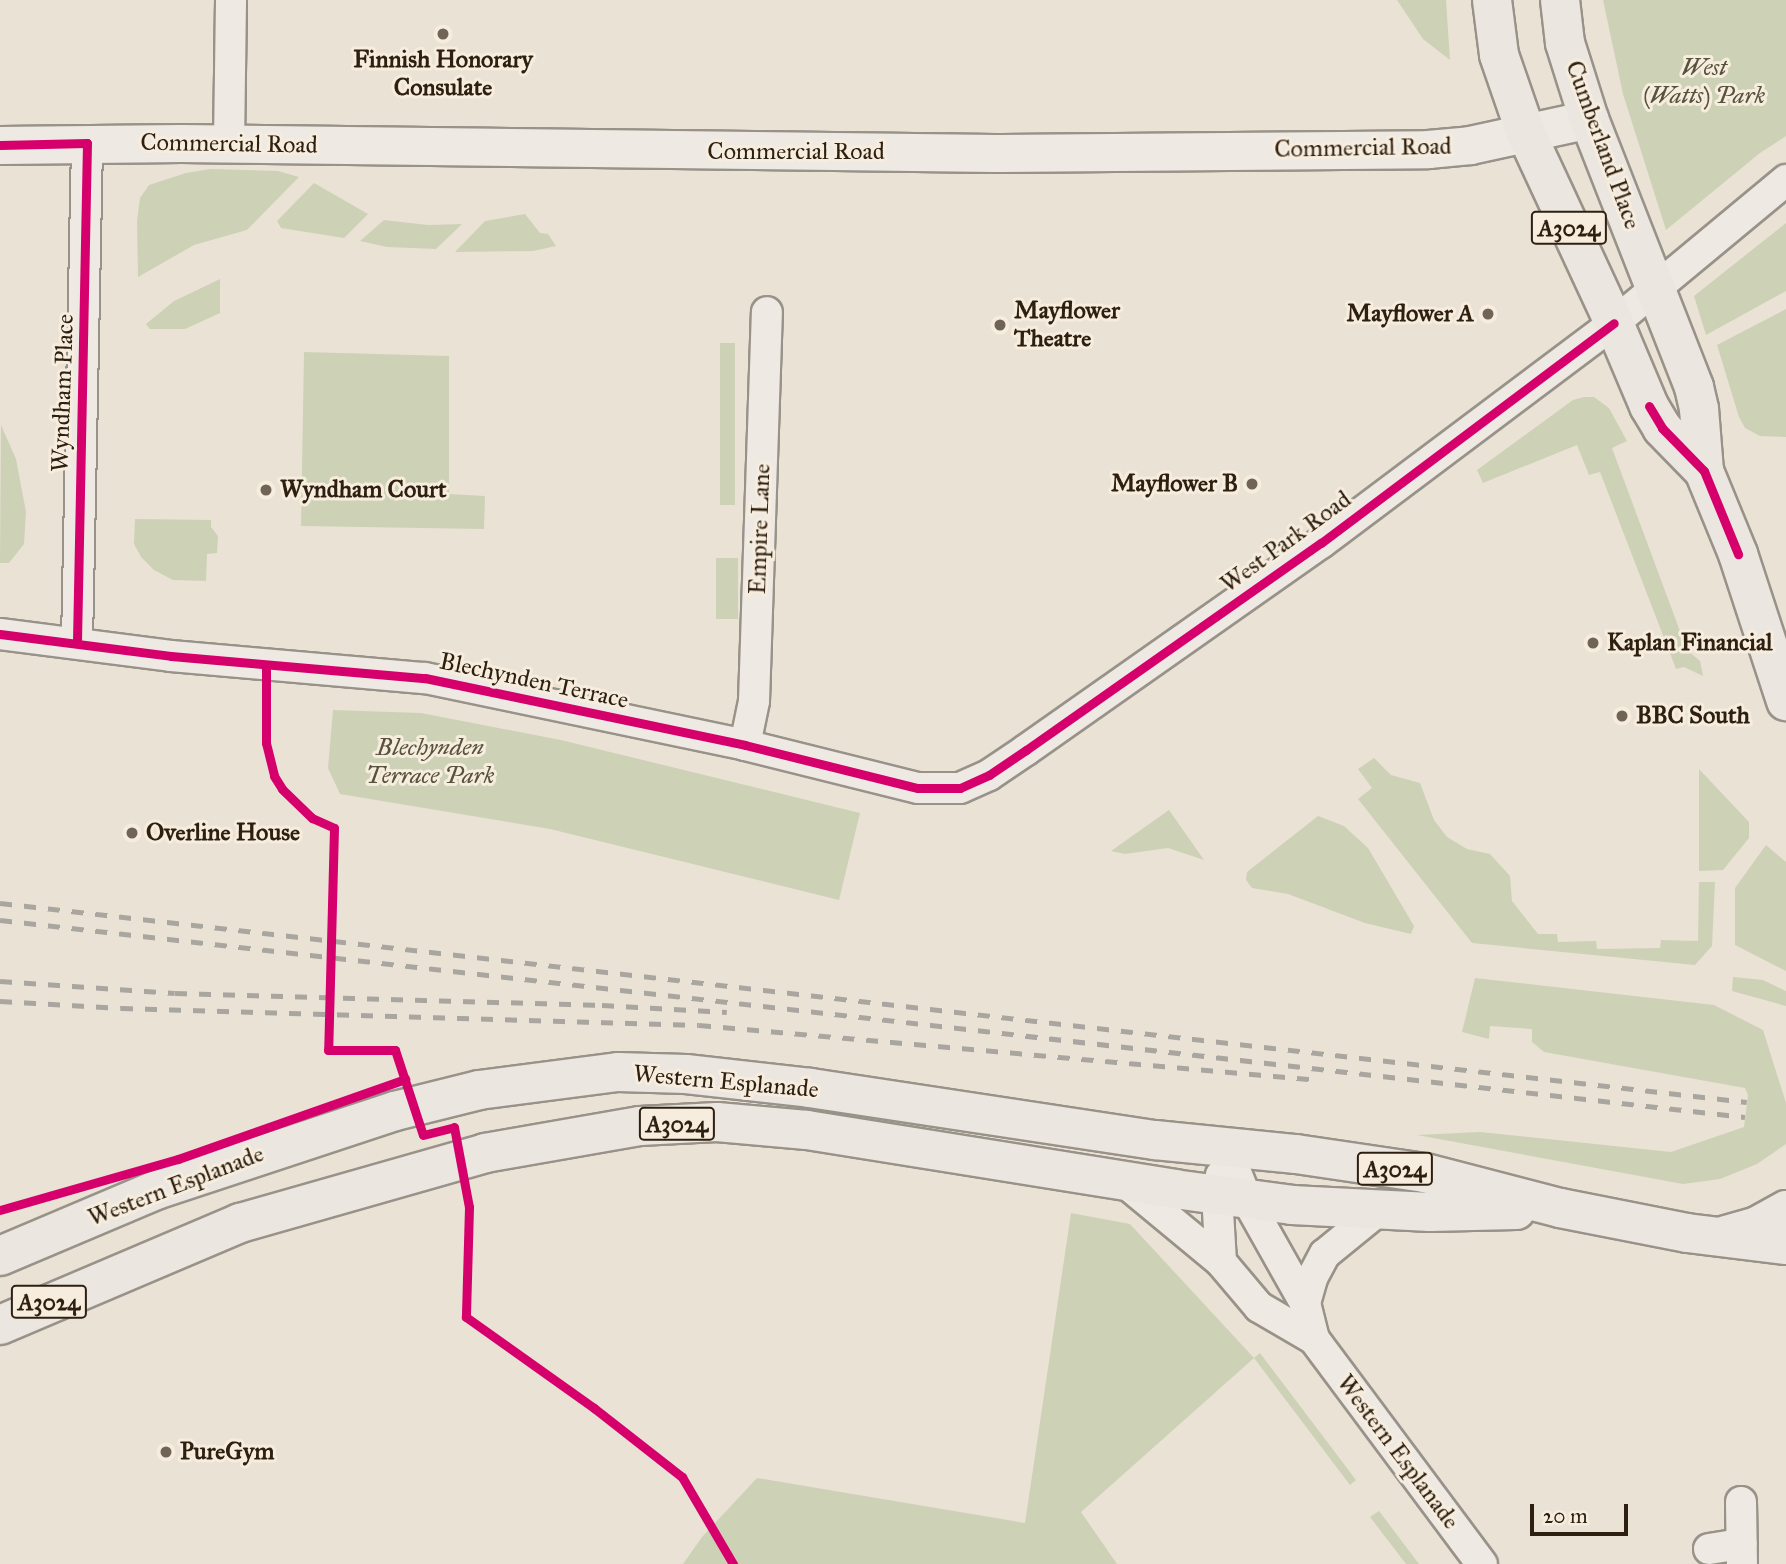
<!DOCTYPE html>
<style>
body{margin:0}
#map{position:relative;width:1786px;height:1564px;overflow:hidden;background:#eae2d5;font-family:"IM FELL Great Primer",serif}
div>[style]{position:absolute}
.green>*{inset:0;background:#cdd2b6;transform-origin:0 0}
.roads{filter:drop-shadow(2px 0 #989289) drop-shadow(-2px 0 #989289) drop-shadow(0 2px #989289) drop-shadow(0 -2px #989289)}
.minor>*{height:30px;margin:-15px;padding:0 15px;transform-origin:15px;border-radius:15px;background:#eeeae3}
.tertiary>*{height:37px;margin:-18.5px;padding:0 18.5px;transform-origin:18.5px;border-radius:18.5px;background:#eeeae3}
.primary>*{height:38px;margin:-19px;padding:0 19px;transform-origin:19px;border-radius:19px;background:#ebe6df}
.rail>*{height:5px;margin-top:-2.5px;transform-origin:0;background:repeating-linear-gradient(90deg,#a9a59f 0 12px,transparent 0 24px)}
.cycleway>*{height:9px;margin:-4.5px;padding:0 4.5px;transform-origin:4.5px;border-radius:4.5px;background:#d6006c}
.dots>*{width:19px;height:19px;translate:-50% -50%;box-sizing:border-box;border:4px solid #f7edde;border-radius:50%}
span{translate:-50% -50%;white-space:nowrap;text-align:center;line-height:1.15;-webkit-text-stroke:6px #f7edde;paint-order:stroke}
.shield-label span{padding:2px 5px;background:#f7edde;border:2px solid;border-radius:5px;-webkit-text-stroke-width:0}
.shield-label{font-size:23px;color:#2e2011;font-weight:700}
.poi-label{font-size:24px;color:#2e2011;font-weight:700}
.left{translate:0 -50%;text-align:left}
.right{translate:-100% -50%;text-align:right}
.park-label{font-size:24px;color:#56523b;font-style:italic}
.street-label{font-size:24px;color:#2e2011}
.scale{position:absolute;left:1530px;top:1504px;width:98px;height:32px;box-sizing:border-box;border:4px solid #2e2011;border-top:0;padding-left:9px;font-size:21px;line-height:24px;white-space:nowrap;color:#2e2011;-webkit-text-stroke:5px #f7edde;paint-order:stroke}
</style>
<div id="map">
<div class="green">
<i style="clip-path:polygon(1397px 0,1446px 0,1450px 60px,1423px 39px)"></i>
<i style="clip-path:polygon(1603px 0,1786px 0,1786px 136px,1760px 153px,1666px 230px,1623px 94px)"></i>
<i style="clip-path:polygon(211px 169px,278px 171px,299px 177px,247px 230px,194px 245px,138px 277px,137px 221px,140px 198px,149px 185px,186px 173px)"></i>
<i style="clip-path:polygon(314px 183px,368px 214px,344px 238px,281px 228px,277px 221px)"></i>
<i style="clip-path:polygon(525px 214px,540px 233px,548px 234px,556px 246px,533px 251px,455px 252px,485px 221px)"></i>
<i style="clip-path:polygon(384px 220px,428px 225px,462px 224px,436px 249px,387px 247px,360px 241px)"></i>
<i style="clip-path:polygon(1786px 223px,1786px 291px,1706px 335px,1694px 296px)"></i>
<i style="clip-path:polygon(220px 279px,220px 313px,185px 329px,150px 329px,146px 324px,174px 301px)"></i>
<i style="clip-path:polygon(1786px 309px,1786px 437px,1760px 436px,1745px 428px,1739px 417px,1717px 345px)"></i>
<i style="left:720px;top:343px;width:15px;height:162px"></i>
<i style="clip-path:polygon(304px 352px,449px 356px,449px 494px,485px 496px,484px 529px,301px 526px)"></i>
<i style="clip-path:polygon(1584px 397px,1594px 397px,1609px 408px,1627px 441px,1612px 448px,1687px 650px,1700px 661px,1703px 676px,1684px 667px,1676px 669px,1600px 472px,1589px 475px,1577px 445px,1483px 483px,1477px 470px,1573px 400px)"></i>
<i style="clip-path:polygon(1px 425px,16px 459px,26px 512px,24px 544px,9px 563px,0 563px)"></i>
<i style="clip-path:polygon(135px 519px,211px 520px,211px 527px,218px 536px,217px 553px,207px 554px,206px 581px,173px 580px,154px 570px,141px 557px,134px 544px)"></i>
<i style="left:716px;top:558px;width:22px;height:61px"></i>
<i style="clip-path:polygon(333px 710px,421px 713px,561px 740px,860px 813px,839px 900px,550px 829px,340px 794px,328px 768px)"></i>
<i style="clip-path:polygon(1374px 758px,1391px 775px,1420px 783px,1434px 820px,1447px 837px,1467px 849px,1490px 854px,1510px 876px,1512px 901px,1538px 934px,1557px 934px,1558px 942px,1596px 941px,1597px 949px,1660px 948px,1661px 940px,1698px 941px,1699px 882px,1715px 882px,1712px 946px,1695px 965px,1472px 943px,1358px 799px,1372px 788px,1358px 769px)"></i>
<i style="clip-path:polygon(1699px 769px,1749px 822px,1749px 838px,1723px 870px,1699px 871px)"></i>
<i style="clip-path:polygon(1169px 810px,1204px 860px,1168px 848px,1125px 854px,1111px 851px)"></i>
<i style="clip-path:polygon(1318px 816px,1344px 826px,1368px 848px,1414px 926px,1411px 934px,1365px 923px,1288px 894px,1252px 888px,1246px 880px,1247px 872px)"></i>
<i style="clip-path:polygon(1766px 845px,1786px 862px,1786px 971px,1735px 945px,1735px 888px)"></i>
<i style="clip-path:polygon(1733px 977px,1763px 980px,1786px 991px,1786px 1006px,1732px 991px)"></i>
<i style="clip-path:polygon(1475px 978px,1714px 1005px,1763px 1030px,1786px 1103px,1786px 1144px,1757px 1164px,1720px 1179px,1683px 1184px,1417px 1135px,1480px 1132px,1671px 1152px,1744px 1127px,1748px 1095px,1745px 1088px,1544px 1052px,1532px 1042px,1532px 1029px,1490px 1026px,1489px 1039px,1462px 1032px)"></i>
<i style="clip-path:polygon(1071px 1213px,1130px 1224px,1254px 1358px,1260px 1353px,1356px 1480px,1350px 1485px,1254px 1358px,1081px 1512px,1117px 1564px,683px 1564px,702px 1537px,757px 1478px,1025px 1523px)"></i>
<i style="clip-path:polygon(1379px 1511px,1419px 1564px,1406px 1564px,1370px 1517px)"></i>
</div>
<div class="roads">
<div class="minor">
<i style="left:229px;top:144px;width:144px;rotate:-89.2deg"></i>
<i style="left:0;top:634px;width:172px;rotate:7.3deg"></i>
<i style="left:171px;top:656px;width:255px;rotate:5deg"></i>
<i style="left:425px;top:678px;width:327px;rotate:11.8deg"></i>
<i style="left:745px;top:745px;width:178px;rotate:14deg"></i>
<i style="left:918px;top:788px;width:42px"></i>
<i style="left:960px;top:788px;width:32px;rotate:-24deg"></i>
<i style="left:989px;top:775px;width:45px;rotate:-34deg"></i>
<i style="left:1026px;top:750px;width:360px;rotate:-35.1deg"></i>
<i style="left:1321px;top:543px;width:366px;rotate:-36.9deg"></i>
<i style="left:1614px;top:323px;width:224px;rotate:-39.7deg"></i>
<i style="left:77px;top:643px;width:500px;rotate:-88.85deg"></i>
<i style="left:745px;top:745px;width:45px;rotate:-78.4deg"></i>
<i style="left:754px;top:701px;width:389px;rotate:-88.1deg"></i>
<i style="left:1226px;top:1147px;width:57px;rotate:68.4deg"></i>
<i style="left:1247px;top:1200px;width:118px;rotate:60.6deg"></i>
<i style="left:1305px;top:1303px;width:37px;rotate:76deg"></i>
<i style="left:1314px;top:1339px;width:281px;rotate:53.3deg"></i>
<i style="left:1122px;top:1180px;width:129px;rotate:39.6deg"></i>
<i style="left:1221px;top:1262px;width:59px;rotate:49.8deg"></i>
<i style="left:1259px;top:1307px;width:64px;rotate:30.2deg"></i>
<i style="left:1221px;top:1262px;width:67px;rotate:-93.4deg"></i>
<i style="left:1217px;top:1195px;width:20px;rotate:-79deg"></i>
<i style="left:1305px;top:1303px;width:26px;rotate:-74deg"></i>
<i style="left:1312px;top:1278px;width:27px;rotate:-62deg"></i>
<i style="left:1325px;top:1254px;width:71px;rotate:-39.3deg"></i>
<i style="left:1741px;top:1502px;width:62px;rotate:89.1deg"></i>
<i style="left:1709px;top:1549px;width:33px;rotate:-9deg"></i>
</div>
<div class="tertiary">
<i style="left:0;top:145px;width:181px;rotate:-0.6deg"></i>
<i style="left:181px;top:143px;width:814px;rotate:0.7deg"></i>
<i style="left:995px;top:153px;width:433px;rotate:-0.5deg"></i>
<i style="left:1428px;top:149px;width:42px;rotate:-5.4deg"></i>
<i style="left:1470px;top:145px;width:122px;rotate:-12.3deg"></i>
</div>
<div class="primary">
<i style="left:1492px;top:0;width:55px;rotate:82.7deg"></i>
<i style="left:1499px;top:55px;width:83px;rotate:70.9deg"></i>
<i style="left:1526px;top:133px;width:209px;rotate:65.1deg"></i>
<i style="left:1614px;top:323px;width:90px;rotate:67.1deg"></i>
<i style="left:1649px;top:406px;width:26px;rotate:59deg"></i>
<i style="left:1662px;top:428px;width:60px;rotate:45.7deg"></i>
<i style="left:1560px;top:0;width:43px;rotate:83.4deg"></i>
<i style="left:1565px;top:43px;width:80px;rotate:72.5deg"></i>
<i style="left:1589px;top:119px;width:288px;rotate:68.6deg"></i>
<i style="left:1694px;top:387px;width:23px;rotate:77deg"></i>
<i style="left:1699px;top:409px;width:62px;rotate:85.4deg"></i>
<i style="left:1704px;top:471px;width:90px;rotate:67.7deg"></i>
<i style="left:1738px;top:554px;width:155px;rotate:71.9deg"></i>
<i style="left:1726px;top:1235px;width:32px;rotate:-16deg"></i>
<i style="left:1757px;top:1226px;width:33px;rotate:-29deg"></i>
<i style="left:0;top:1256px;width:169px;rotate:-22.9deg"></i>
<i style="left:156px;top:1190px;width:252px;rotate:-18.3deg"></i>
<i style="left:395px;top:1111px;width:87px;rotate:-14deg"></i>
<i style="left:479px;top:1090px;width:140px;rotate:-7.4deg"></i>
<i style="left:618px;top:1072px;width:68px;rotate:1.7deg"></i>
<i style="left:686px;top:1074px;width:125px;rotate:6.4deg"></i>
<i style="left:810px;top:1088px;width:349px;rotate:8.6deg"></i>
<i style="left:1155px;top:1140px;width:142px;rotate:5.7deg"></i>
<i style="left:1296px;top:1154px;width:130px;rotate:8.4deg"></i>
<i style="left:1425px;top:1173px;width:139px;rotate:14.5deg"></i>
<i style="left:1560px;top:1208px;width:129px;rotate:11.1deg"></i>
<i style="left:1687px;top:1233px;width:100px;rotate:6.9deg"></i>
<i style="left:0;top:1325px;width:261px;rotate:-23deg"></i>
<i style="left:240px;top:1223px;width:255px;rotate:-15.9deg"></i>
<i style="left:485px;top:1153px;width:157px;rotate:-9.9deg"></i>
<i style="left:640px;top:1126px;width:77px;rotate:-3deg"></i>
<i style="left:717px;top:1122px;width:90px;rotate:5.1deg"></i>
<i style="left:807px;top:1130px;width:372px;rotate:9.1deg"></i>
<i style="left:1174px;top:1189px;width:119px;rotate:7.7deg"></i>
<i style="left:1292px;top:1205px;width:138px;rotate:2.9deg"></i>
<i style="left:1430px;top:1212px;width:86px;rotate:-1.3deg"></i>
</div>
</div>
<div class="rail">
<i style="left:0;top:903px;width:1758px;rotate:6.5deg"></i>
<i style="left:0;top:920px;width:1756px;rotate:6.44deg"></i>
<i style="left:0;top:981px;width:175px;rotate:3.9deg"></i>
<i style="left:175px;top:993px;width:427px;rotate:1.6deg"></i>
<i style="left:602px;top:1005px;width:125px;rotate:3.2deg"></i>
<i style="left:0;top:1001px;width:121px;rotate:3.3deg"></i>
<i style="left:121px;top:1008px;width:578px;rotate:1.68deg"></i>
<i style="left:699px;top:1025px;width:623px;rotate:5.06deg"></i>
</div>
<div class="cycleway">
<i style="left:0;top:145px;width:87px;rotate:-1.3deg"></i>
<i style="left:87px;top:143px;width:500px;rotate:91.15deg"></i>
<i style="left:1649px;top:406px;width:26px;rotate:59deg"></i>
<i style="left:1662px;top:428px;width:60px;rotate:45.7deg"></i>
<i style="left:1704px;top:471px;width:90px;rotate:67.7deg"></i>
<i style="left:0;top:634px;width:172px;rotate:7.3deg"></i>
<i style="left:171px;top:656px;width:255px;rotate:5deg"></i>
<i style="left:425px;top:678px;width:327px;rotate:11.8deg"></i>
<i style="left:745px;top:745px;width:178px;rotate:14deg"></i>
<i style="left:918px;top:788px;width:42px"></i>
<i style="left:960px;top:788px;width:32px;rotate:-24deg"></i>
<i style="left:989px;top:775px;width:45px;rotate:-34deg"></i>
<i style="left:1026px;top:750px;width:360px;rotate:-35.1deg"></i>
<i style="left:1321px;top:543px;width:366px;rotate:-36.9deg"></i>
<i style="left:266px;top:665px;width:78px;rotate:90deg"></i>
<i style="left:266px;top:743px;width:34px;rotate:76deg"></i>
<i style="left:274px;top:776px;width:15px;rotate:58deg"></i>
<i style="left:282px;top:789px;width:42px;rotate:44deg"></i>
<i style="left:312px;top:818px;width:24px;rotate:24deg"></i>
<i style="left:334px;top:828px;width:222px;rotate:91.5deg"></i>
<i style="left:328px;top:1050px;width:67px"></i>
<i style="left:395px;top:1050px;width:89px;rotate:71.8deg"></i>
<i style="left:423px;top:1135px;width:32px;rotate:-14deg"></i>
<i style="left:454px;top:1127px;width:81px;rotate:79.4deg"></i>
<i style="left:469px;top:1207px;width:110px;rotate:91.6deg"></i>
<i style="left:466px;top:1317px;width:157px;rotate:35.4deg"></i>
<i style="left:594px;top:1408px;width:112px;rotate:38.1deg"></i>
<i style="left:682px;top:1477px;width:101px;rotate:59.6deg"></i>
<i style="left:0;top:1210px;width:185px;rotate:-16deg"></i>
<i style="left:178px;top:1159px;width:241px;rotate:-19.4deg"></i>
</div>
<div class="dots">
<i style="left:443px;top:34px;background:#706456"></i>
<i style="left:1488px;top:314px;background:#706456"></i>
<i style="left:1000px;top:325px;background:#706456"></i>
<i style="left:1252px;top:484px;background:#706456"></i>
<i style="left:266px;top:490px;background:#706456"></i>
<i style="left:1593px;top:643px;background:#706456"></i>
<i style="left:1622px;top:716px;background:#706456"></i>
<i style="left:132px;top:833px;background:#706456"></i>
<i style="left:166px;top:1452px;background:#706456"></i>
</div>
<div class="shield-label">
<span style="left:1569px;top:228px">A3024</span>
<span style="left:677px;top:1124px">A3024</span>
<span style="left:1395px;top:1169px">A3024</span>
<span style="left:49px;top:1302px">A3024</span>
</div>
<div class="poi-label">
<span style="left:443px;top:74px">Finnish Honorary<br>Consulate</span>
<span class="left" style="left:1014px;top:325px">Mayflower<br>Theatre</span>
<span class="right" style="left:1474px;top:314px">Mayflower A</span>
<span class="right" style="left:1238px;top:484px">Mayflower B</span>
<span class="left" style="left:280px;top:490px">Wyndham Court</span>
<span class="left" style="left:1607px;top:643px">Kaplan Financial</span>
<span class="left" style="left:1636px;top:716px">BBC South</span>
<span class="left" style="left:146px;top:833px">Overline House</span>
<span class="left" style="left:180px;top:1452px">PureGym</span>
</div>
<div class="park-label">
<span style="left:1704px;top:82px">West<br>(Watts) Park</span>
<span style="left:430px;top:762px">Blechynden<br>Terrace Park</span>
</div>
<div class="street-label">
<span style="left:229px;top:144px;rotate:1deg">Commercial Road</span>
<span style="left:1603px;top:145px;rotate:70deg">Cumberland Place</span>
<span style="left:1363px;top:148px;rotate:-1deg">Commercial Road</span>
<span style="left:796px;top:152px">Commercial Road</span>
<span style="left:63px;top:393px;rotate:-88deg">Wyndham Place</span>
<span style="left:760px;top:529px;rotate:-88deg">Empire Lane</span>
<span style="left:1286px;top:542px;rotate:-36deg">West Park Road</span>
<span style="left:534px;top:681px;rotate:12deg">Blechynden Terrace</span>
<span style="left:726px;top:1082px;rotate:5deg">Western Esplanade</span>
<span style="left:176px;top:1186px;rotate:-21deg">Western Esplanade</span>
<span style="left:1398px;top:1452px;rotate:53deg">Western Esplanade</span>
</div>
<div class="scale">20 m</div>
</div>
